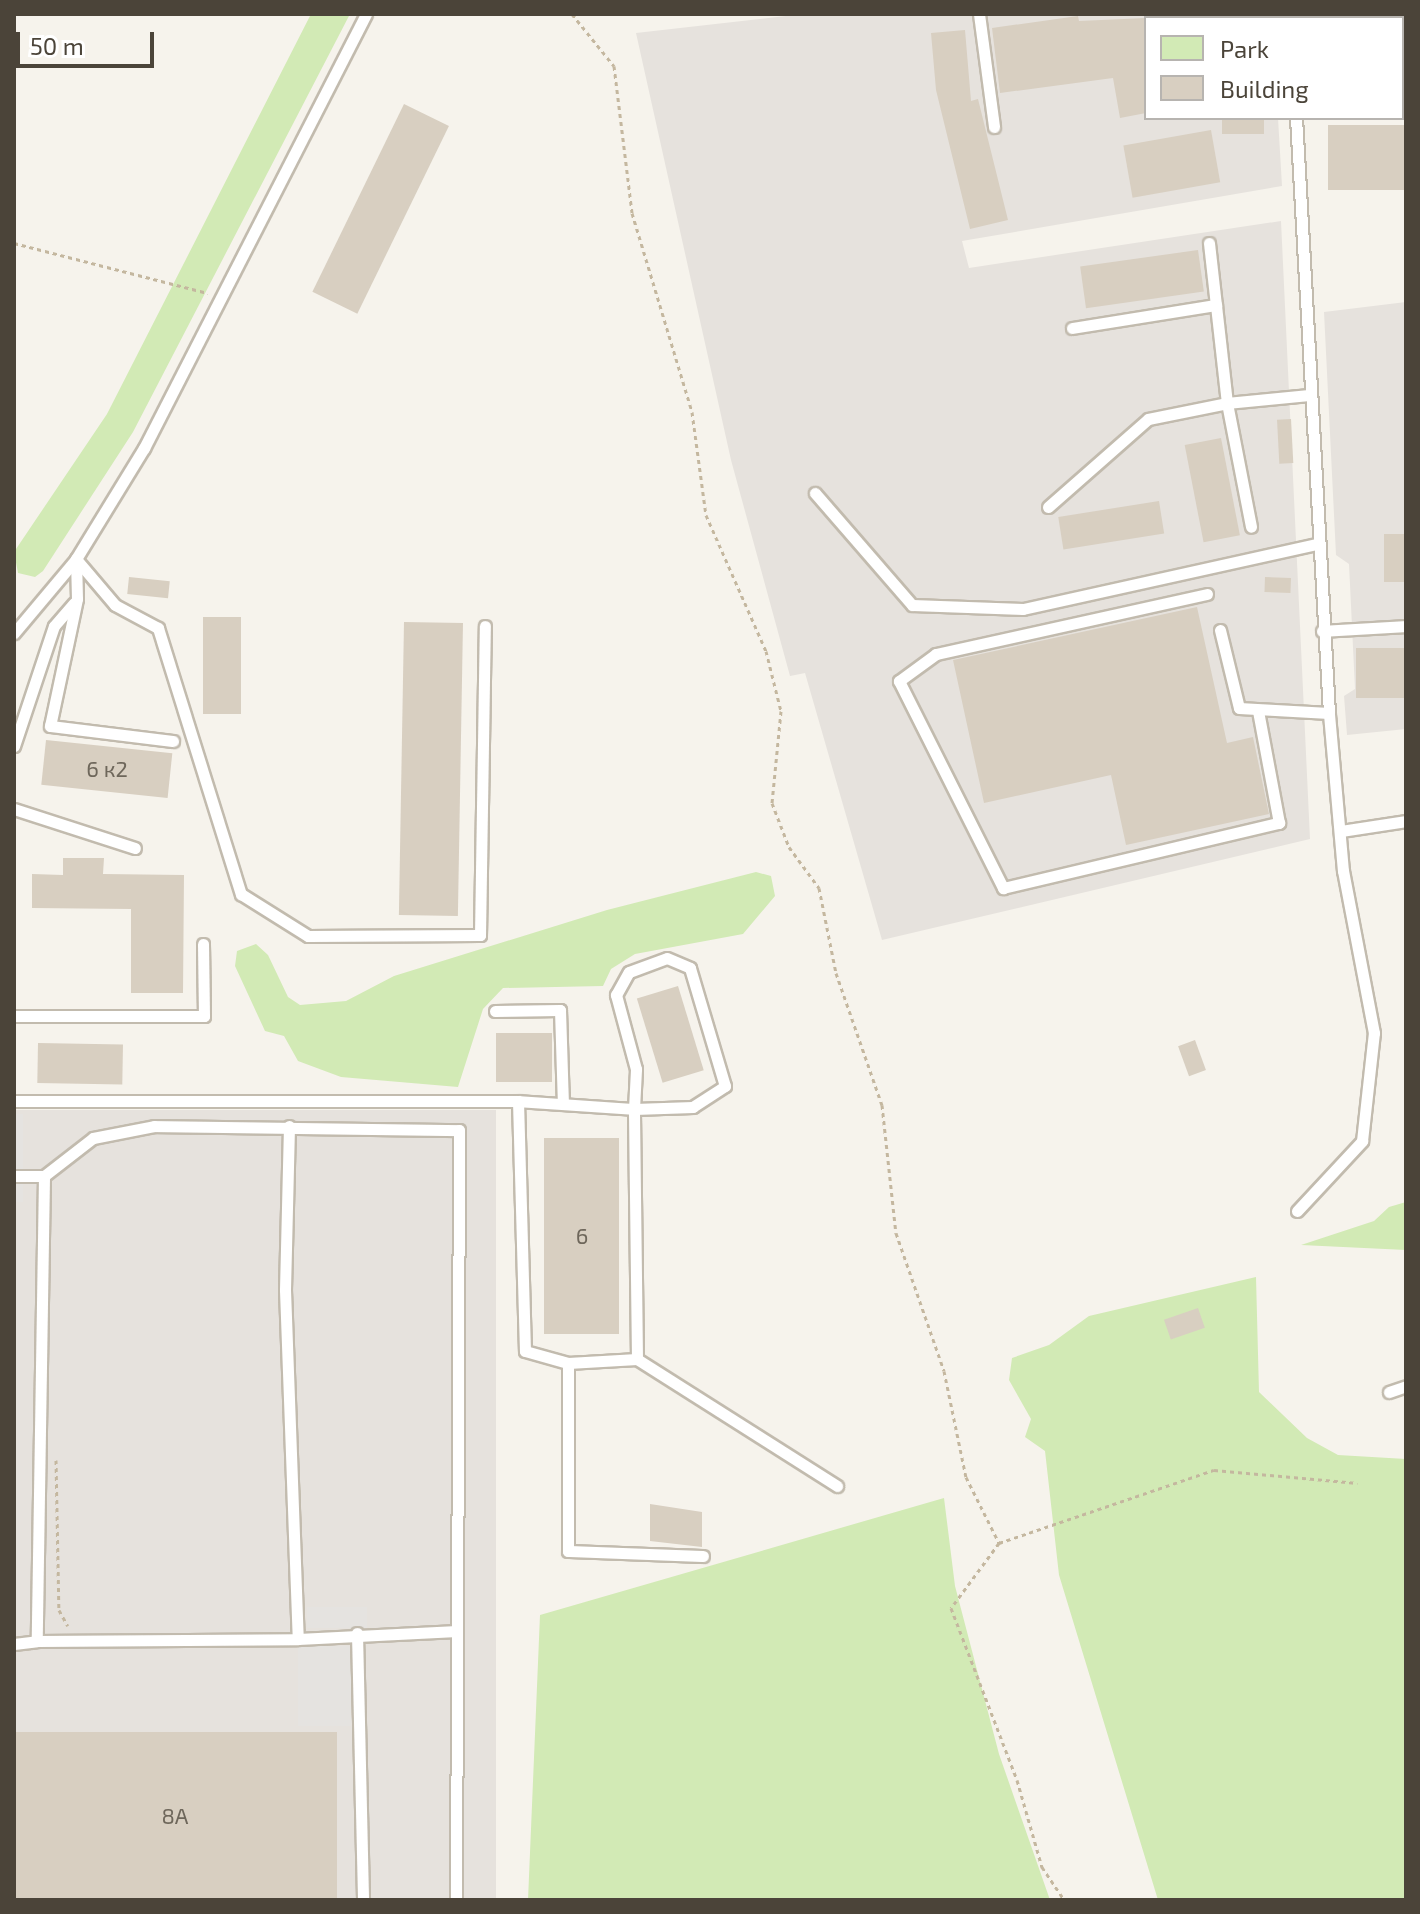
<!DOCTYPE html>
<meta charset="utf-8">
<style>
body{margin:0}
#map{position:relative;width:1420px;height:1914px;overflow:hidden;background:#f6f3ec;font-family:"Exo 2",sans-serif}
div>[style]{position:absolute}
.industrial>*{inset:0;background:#e6e2dd;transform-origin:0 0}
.green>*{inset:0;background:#d2eab5}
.parking>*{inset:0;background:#e5e3e0;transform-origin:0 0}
.building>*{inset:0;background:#d8cfc1;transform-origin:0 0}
.path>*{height:3px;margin-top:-1.5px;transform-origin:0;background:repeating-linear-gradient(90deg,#c4b79f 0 4px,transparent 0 8px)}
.roads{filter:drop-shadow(2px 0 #c2bbae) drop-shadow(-2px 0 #c2bbae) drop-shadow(0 2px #c2bbae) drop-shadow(0 -2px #c2bbae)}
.lane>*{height:11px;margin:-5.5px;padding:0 5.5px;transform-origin:5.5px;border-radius:5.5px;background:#fff}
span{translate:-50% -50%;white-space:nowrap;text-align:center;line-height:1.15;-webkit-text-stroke:6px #fff;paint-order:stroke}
.number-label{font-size:22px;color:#6e675b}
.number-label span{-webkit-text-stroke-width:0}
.frame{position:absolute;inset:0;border:16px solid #4b4439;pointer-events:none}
.legend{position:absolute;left:1144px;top:16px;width:260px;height:104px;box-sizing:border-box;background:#fff;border:2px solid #b7b4b0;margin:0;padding:10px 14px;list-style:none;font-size:24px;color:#4b4439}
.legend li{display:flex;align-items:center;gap:16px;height:40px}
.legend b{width:40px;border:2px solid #b7b4b0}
.scale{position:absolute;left:16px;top:32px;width:138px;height:36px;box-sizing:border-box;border:4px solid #4b4439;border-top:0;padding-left:10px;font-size:24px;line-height:28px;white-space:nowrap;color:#4b4439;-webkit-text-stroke:6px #fff;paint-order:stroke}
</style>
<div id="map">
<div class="industrial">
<i style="clip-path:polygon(803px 14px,1272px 14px,1272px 18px,1146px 18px,1146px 118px,1278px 118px,1282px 186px,962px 241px,969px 268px,1281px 221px,1310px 839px,882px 940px,805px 673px,790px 676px,731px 460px,636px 33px)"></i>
<i style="clip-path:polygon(1406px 302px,1406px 729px,1347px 735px,1344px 696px,1355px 689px,1349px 564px,1336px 555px,1324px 312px)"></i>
<i style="left:14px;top:1110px;width:482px;height:790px"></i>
</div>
<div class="green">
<i style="clip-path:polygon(311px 14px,350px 14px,133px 432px,43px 571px,35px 577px,18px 573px,14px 552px,107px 414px)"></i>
<i style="clip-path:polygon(756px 872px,771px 876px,775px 896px,743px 934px,635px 954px,611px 969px,603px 986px,503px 988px,483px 1009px,458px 1087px,341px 1077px,298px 1061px,284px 1036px,265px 1031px,235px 966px,237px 951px,256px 944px,268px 955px,288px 997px,300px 1005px,346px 1001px,394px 976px,607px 910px)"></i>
<i style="clip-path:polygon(1406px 1202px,1406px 1250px,1301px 1245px,1374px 1221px,1389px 1207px)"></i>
<i style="clip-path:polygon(1256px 1277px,1259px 1392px,1307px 1438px,1338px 1455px,1406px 1459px,1406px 1900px,1158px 1900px,1059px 1575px,1045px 1451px,1025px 1437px,1031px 1419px,1009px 1380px,1012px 1358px,1049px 1345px,1089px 1316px)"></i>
<i style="clip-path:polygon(944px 1498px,955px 1586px,999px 1754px,1050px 1900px,528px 1900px,540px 1615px)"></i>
</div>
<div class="parking">
<i style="left:14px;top:1114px;width:9px;height:88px"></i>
<i style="left:367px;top:1607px;width:21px;height:60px;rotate:90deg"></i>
<i style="left:298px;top:1646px;width:53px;height:80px"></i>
</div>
<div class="building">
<i style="clip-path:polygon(1078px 16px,1079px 21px,1146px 18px,1146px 113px,1120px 118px,1113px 78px,1000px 93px,992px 28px)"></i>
<i style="clip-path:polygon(965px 30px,971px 101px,978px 99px,1008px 220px,970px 229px,936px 90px,931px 33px)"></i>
<i style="left:404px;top:104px;width:50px;height:209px;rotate:26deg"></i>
<i style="left:1222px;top:118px;width:42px;height:16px"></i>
<i style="left:1406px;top:125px;width:65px;height:78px;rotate:90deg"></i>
<i style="left:1211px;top:130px;width:53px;height:89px;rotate:80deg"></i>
<i style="left:1198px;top:250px;width:42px;height:119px;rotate:82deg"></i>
<i style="left:1291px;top:419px;width:44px;height:14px;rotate:87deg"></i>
<i style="left:1221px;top:438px;width:99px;height:37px;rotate:79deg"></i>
<i style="left:1159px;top:501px;width:33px;height:102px;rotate:81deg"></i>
<i style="left:1406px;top:534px;width:48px;height:22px;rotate:90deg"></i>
<i style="left:129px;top:577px;width:41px;height:17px;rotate:6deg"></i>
<i style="left:1265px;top:577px;width:26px;height:15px;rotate:2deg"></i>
<i style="clip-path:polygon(1197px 607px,1227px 743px,1253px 737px,1269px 814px,1126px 845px,1111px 775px,984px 803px,953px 660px)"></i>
<i style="left:203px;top:617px;width:38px;height:97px"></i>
<i style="left:404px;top:622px;width:59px;height:293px;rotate:1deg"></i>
<i style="left:1406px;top:648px;width:50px;height:50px;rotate:90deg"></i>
<i style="left:46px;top:740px;width:127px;height:45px;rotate:6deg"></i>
<i style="clip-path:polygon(63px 858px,104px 858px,103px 874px,184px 875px,183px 993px,131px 993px,131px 909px,32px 908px,32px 874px,63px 875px)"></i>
<i style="left:678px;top:986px;width:88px;height:43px;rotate:73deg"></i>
<i style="left:496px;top:1033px;width:56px;height:49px"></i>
<i style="left:1195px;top:1040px;width:32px;height:18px;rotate:70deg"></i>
<i style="left:38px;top:1043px;width:85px;height:40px;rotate:1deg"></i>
<i style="left:544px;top:1138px;width:75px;height:196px"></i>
<i style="left:1198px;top:1308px;width:21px;height:36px;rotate:71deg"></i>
<i style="clip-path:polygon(650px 1504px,702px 1512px,702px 1547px,650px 1541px)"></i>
<i style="left:14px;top:1732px;width:323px;height:168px"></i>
</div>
<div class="path">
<i style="left:572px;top:14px;width:67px;rotate:51.1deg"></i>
<i style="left:614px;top:66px;width:148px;rotate:83deg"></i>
<i style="left:632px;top:213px;width:208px;rotate:73.2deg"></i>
<i style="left:692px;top:412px;width:104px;rotate:82.3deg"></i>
<i style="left:706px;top:515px;width:149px;rotate:66.2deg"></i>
<i style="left:766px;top:651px;width:62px;rotate:76deg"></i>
<i style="left:781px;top:711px;width:92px;rotate:95.6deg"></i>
<i style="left:772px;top:803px;width:47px;rotate:68.9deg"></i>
<i style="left:789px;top:847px;width:51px;rotate:53.8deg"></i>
<i style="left:819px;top:888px;width:87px;rotate:78.7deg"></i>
<i style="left:836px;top:973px;width:140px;rotate:70.8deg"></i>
<i style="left:882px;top:1105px;width:129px;rotate:83.8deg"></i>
<i style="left:896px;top:1233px;width:146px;rotate:70.8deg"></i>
<i style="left:944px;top:1371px;width:108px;rotate:78.3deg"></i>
<i style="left:966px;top:1477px;width:74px;rotate:63.4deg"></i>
<i style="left:999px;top:1543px;width:81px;rotate:126.4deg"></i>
<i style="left:951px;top:1608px;width:184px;rotate:69deg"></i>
<i style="left:1017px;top:1780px;width:91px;rotate:74deg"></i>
<i style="left:1042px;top:1867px;width:40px;rotate:56deg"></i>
<i style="left:14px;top:243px;width:200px;rotate:14.5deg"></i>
<i style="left:56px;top:1460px;width:150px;rotate:88.9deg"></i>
<i style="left:59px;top:1610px;width:18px;rotate:61deg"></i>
<i style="left:999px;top:1543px;width:227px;rotate:-18.8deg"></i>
<i style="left:1214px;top:1470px;width:144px;rotate:5.2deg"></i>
</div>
<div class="roads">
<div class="lane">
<i style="left:979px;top:14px;width:114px;rotate:82.4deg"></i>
<i style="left:1292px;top:14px;width:4px;rotate:90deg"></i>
<i style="left:1209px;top:243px;width:161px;rotate:83.6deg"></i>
<i style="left:1227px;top:403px;width:82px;rotate:-5.6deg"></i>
<i style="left:1072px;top:328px;width:146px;rotate:-9.1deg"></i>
<i style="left:815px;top:493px;width:148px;rotate:49.1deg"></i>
<i style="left:912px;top:605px;width:111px;rotate:2.1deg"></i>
<i style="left:1023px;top:609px;width:300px;rotate:-12.5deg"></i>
<i style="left:1048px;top:507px;width:133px;rotate:-41.3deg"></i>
<i style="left:1148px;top:419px;width:81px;rotate:-11.4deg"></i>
<i style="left:1227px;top:403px;width:126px;rotate:79deg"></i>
<i style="left:1207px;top:594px;width:278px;rotate:167.5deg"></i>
<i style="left:936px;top:654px;width:46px;rotate:143.9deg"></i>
<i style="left:899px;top:681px;width:232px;rotate:63.3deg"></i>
<i style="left:1003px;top:888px;width:284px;rotate:-13.3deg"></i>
<i style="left:1279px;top:823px;width:114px;rotate:-100.6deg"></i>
<i style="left:1220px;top:630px;width:80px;rotate:76.3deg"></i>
<i style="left:1239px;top:708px;width:90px;rotate:3.2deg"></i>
<i style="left:1329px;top:713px;width:596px;rotate:-93.17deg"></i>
<i style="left:1322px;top:631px;width:84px;rotate:-3.4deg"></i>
<i style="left:14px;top:633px;width:97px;rotate:-50deg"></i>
<i style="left:76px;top:559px;width:130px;rotate:-58.5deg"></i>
<i style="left:144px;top:448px;width:487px;rotate:-62.9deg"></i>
<i style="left:173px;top:741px;width:124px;rotate:-173deg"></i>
<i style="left:50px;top:726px;width:130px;rotate:-78deg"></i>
<i style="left:77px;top:599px;width:40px;rotate:-91.4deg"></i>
<i style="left:76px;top:559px;width:60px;rotate:49.7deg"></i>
<i style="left:115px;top:605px;width:49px;rotate:28.1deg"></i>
<i style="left:158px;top:628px;width:279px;rotate:72.7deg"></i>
<i style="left:241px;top:894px;width:79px;rotate:32.1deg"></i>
<i style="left:308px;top:936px;width:172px;rotate:-0.3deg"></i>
<i style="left:480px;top:935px;width:309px;rotate:-89.1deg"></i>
<i style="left:14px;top:746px;width:126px;rotate:-71.6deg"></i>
<i style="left:54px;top:626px;width:30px;rotate:-49deg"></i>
<i style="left:14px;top:809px;width:127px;rotate:17.9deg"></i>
<i style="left:1341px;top:831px;width:66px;rotate:-8.7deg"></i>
<i style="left:495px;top:1011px;width:65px;rotate:-0.9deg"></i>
<i style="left:560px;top:1010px;width:94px;rotate:88.2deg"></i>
<i style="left:14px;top:1016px;width:190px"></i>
<i style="left:204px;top:1016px;width:72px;rotate:-90.8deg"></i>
<i style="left:14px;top:1101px;width:504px"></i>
<i style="left:518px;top:1101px;width:250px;rotate:88.4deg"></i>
<i style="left:525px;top:1351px;width:45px;rotate:15.6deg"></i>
<i style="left:568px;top:1363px;width:69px;rotate:-3.3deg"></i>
<i style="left:637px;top:1359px;width:250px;rotate:-90.7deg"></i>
<i style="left:634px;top:1109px;width:40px;rotate:-87.1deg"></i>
<i style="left:636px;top:1069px;width:77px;rotate:-105.1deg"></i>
<i style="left:616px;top:995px;width:26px;rotate:-61deg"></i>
<i style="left:629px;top:972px;width:40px;rotate:-20.2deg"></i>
<i style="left:667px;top:958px;width:25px;rotate:23deg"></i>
<i style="left:690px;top:968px;width:123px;rotate:73.5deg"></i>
<i style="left:725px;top:1086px;width:38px;rotate:147deg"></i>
<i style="left:693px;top:1107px;width:59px;rotate:178.1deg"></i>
<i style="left:634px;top:1109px;width:116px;rotate:-176.1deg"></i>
<i style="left:289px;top:1126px;width:164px;rotate:91.4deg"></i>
<i style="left:285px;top:1290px;width:349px;rotate:87.9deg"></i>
<i style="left:14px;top:1176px;width:30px"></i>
<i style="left:44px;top:1176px;width:465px;rotate:90.9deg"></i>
<i style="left:37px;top:1641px;width:261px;rotate:-0.4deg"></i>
<i style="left:298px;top:1639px;width:159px;rotate:-2.9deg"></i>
<i style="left:44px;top:1176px;width:62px;rotate:-37.8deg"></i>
<i style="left:93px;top:1138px;width:62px;rotate:-11.1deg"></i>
<i style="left:154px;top:1126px;width:305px;rotate:0.8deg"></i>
<i style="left:459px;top:1130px;width:770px;rotate:90.22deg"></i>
<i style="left:1297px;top:1211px;width:96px;rotate:-47.1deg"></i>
<i style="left:1362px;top:1141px;width:109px;rotate:-83.7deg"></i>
<i style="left:1374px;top:1033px;width:165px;rotate:-100.8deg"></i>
<i style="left:1343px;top:871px;width:159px;rotate:-95.1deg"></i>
<i style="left:637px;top:1359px;width:237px;rotate:32.4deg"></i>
<i style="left:568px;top:1363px;width:188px;rotate:90deg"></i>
<i style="left:568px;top:1551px;width:135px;rotate:2.1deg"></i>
<i style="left:1389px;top:1392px;width:18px;rotate:-19deg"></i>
<i style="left:357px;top:1633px;width:267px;rotate:88.7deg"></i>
<i style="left:14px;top:1644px;width:23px;rotate:-7deg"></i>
</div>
</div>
<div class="number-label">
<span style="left:107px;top:769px">6 к2</span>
<span style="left:582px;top:1236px">6</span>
<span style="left:175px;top:1816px">8А</span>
</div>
<div class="frame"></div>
<ul class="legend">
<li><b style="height:22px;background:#d2eab5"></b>Park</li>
<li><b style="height:22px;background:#d8cfc1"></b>Building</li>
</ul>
<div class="scale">50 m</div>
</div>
